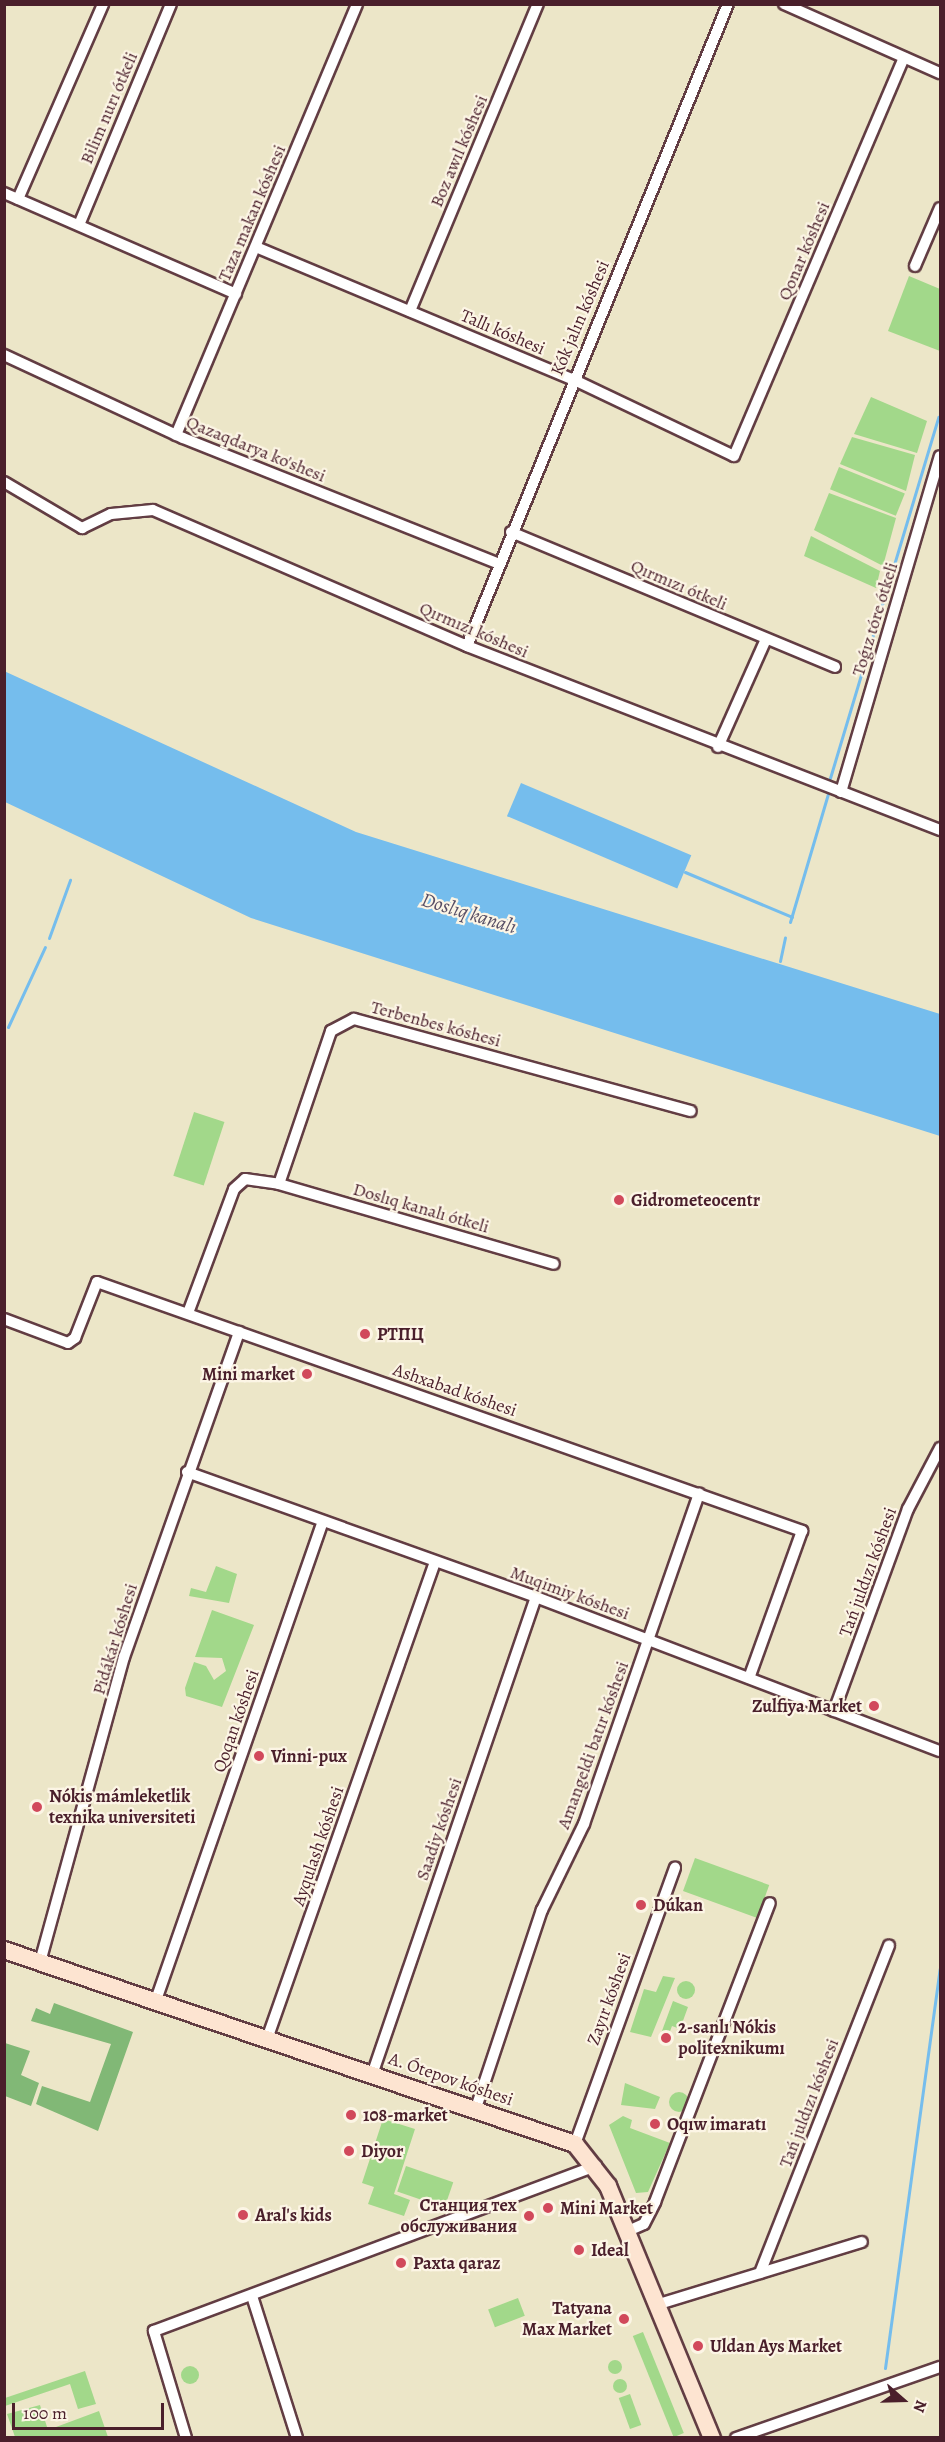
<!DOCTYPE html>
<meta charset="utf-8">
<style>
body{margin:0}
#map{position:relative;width:945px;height:2442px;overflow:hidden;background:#ece6c8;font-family:Alegreya,serif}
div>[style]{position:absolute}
.green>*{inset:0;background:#a2d88a;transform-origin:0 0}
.round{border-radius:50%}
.forest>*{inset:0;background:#81b876}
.water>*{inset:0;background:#75bded;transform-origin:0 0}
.stream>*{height:3px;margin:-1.5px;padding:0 1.5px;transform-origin:1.5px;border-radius:1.5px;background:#75bded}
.roads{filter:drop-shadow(2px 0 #623d43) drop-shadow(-2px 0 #623d43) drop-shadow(0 2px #623d43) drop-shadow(0 -2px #623d43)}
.minor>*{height:10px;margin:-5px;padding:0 5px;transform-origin:5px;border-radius:5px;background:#fff}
.secondary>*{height:16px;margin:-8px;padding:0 8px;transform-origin:8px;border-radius:8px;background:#fde4d1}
.dots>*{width:16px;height:16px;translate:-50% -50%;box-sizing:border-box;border:3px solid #fcf5e5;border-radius:50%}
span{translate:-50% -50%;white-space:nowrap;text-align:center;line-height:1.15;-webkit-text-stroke:4.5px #fcf5e5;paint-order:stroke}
.street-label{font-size:18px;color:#4a1f2b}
.poi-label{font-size:18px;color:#4a1f2b;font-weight:700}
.left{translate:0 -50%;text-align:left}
.right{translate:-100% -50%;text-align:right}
.water-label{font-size:20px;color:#574e65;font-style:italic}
.frame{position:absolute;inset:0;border:6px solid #4a1f2b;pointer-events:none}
.north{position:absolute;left:873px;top:2370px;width:60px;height:60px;-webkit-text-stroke:4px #fcf5e5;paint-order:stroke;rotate:110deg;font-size:16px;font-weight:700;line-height:24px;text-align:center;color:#4a1f2b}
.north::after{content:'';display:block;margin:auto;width:21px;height:27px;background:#4a1f2b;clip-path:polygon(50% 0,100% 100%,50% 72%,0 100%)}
.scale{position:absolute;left:12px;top:2403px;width:152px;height:27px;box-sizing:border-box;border:3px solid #4a1f2b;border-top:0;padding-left:8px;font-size:18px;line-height:21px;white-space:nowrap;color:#4a1f2b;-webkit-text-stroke:4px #fcf5e5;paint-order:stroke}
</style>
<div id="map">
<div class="green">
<i style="clip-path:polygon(909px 276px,940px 289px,940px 351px,888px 331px)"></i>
<i style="clip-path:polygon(871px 397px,927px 421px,917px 453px,854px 434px)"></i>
<i style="clip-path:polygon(852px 437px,915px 455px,906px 491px,840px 464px)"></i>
<i style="left:839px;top:467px;width:71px;height:24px;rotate:22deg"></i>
<i style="clip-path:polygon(829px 493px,896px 518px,883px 566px,814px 530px)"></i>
<i style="clip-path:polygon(811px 536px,880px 571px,876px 588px,804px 556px)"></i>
<i style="left:194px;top:1112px;width:32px;height:67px;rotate:18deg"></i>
<i style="clip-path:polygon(216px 1566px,237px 1574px,229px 1603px,189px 1596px,191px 1588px,206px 1592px)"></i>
<i style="clip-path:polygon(212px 1610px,254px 1625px,222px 1707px,186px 1696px,185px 1688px,194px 1662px,206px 1666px,214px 1680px,226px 1671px,222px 1658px,195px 1657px)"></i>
<i style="left:695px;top:1858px;width:79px;height:35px;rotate:20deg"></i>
<i style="clip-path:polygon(663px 1976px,675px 1978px,651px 2037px,630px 2032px,644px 1989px,656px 1992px)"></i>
<i class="round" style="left:677px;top:1981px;width:18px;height:18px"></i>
<i style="clip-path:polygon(673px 2001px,688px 2007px,680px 2029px,672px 2026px,666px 2042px,659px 2039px)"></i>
<i style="clip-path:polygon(625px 2083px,660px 2097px,655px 2109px,621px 2105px)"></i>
<i class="round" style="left:669px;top:2092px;width:20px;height:20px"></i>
<i style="clip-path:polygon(623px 2116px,632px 2120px,630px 2128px,670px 2143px,648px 2192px,636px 2193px,609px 2125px)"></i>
<i style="clip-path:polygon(383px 2119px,415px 2129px,394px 2194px,410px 2200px,404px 2216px,368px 2204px,374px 2187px,362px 2183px)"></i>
<i style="left:406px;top:2166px;width:50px;height:27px;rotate:19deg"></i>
<i style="left:518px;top:2298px;width:19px;height:32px;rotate:69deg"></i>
<i style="left:643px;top:2332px;width:109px;height:11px;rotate:68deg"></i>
<i class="round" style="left:608px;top:2360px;width:14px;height:14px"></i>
<i class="round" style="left:181px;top:2366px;width:18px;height:18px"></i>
<i style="clip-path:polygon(85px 2371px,96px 2404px,78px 2409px,70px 2384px,5px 2406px,5px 2398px)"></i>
<i class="round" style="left:613px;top:2379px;width:14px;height:14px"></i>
<i style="left:630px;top:2394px;width:33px;height:12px;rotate:70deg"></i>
<i style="clip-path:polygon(40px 2405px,48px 2430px,99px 2411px,108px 2437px,15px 2437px,7px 2414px)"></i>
</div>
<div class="forest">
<i style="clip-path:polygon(54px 2003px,133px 2032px,98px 2131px,36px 2104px,42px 2086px,90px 2102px,111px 2044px,31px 2021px,36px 2008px,50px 2014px)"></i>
<i style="clip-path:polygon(5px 2043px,30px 2051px,21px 2075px,39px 2083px,31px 2106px,5px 2096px)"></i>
</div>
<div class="water">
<i style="clip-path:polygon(4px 671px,356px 832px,940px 1014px,940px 1136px,251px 918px,5px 802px)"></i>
<i style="left:521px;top:783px;width:185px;height:36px;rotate:23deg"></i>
</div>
<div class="stream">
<i style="left:830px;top:778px;width:377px;rotate:-73.3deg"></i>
<i style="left:685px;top:872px;width:116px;rotate:22.8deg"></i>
<i style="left:790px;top:922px;width:134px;rotate:-73.5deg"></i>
<i style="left:49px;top:938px;width:62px;rotate:-70.1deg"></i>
<i style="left:780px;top:961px;width:24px;rotate:-78deg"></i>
<i style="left:8px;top:1027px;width:88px;rotate:-65.2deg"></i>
<i style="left:885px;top:2368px;width:403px;rotate:-82.2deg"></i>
</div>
<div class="roads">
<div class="minor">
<i style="left:784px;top:4px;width:171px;rotate:23.9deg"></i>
<i style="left:4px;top:193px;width:253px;rotate:23.5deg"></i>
<i style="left:18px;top:199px;width:213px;rotate:-66.4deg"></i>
<i style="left:79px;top:225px;width:239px;rotate:-67.4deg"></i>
<i style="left:256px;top:247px;width:342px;rotate:22.7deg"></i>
<i style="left:572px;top:379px;width:179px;rotate:25.4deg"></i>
<i style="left:734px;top:456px;width:433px;rotate:-66.9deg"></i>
<i style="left:915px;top:266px;width:63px;rotate:-66.7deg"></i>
<i style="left:410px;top:311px;width:333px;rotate:-67.4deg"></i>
<i style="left:4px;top:355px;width:197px;rotate:24.9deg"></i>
<i style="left:183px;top:438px;width:340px;rotate:21.7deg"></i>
<i style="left:176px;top:435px;width:467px;rotate:-67.2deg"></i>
<i style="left:4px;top:482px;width:91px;rotate:30.5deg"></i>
<i style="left:82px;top:528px;width:32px;rotate:-26deg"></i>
<i style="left:111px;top:514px;width:42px;rotate:-5.4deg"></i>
<i style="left:153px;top:510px;width:342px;rotate:23.4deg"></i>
<i style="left:467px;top:646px;width:508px;rotate:21.26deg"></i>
<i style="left:511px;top:532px;width:351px;rotate:22.6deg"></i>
<i style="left:467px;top:646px;width:693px;rotate:-67.88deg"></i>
<i style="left:718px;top:747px;width:118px;rotate:-66deg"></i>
<i style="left:841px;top:792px;width:350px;rotate:-73.6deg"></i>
<i style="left:279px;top:1184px;width:286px;rotate:16.2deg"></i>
<i style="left:188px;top:1313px;width:132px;rotate:-69.6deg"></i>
<i style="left:234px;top:1189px;width:15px;rotate:-42deg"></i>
<i style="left:245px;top:1179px;width:34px;rotate:8deg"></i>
<i style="left:279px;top:1184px;width:162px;rotate:-71.2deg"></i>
<i style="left:331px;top:1031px;width:26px;rotate:-28deg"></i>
<i style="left:354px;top:1019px;width:349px;rotate:15.3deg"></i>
<i style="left:4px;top:1319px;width:68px;rotate:20.6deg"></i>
<i style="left:68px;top:1343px;width:9px;rotate:-36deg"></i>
<i style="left:75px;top:1338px;width:60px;rotate:-68.6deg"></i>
<i style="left:97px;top:1282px;width:748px;rotate:19.45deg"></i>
<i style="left:802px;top:1531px;width:156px;rotate:109.8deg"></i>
<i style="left:187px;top:1472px;width:371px;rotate:19.7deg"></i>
<i style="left:536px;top:1597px;width:432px;rotate:20.9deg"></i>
<i style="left:834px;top:1711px;width:215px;rotate:-69.9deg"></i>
<i style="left:908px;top:1509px;width:69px;rotate:-62.3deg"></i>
<i style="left:40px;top:1962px;width:316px;rotate:-74.6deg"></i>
<i style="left:124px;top:1657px;width:345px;rotate:-70.5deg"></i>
<i style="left:156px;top:2000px;width:507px;rotate:-70.78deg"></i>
<i style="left:267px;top:2039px;width:506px;rotate:-70.6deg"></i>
<i style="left:373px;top:2072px;width:502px;rotate:-71.06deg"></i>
<i style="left:476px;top:2108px;width:209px;rotate:-71.6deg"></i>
<i style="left:542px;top:1910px;width:96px;rotate:-64deg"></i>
<i style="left:584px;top:1824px;width:350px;rotate:-70.8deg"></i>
<i style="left:575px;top:2144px;width:294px;rotate:-70.1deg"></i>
<i style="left:628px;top:2231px;width:17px;rotate:-24deg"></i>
<i style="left:644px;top:2224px;width:25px;rotate:-63deg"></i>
<i style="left:655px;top:2202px;width:320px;rotate:-69deg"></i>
<i style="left:760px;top:2273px;width:352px;rotate:-68.5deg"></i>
<i style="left:252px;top:2296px;width:149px;rotate:72.4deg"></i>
<i style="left:659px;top:2304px;width:212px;rotate:-17deg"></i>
<i style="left:186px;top:2438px;width:112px;rotate:-106.7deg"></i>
<i style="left:154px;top:2331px;width:472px;rotate:-20.5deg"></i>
<i style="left:736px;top:2438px;width:216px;rotate:-19.2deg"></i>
</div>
<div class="secondary">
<i style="left:4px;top:1950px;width:603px;rotate:18.77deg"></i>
<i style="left:575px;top:2144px;width:53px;rotate:51.8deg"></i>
<i style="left:608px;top:2186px;width:273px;rotate:67.6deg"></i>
</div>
</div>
<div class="dots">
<i style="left:619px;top:1200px;background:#d1495b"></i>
<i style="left:365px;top:1334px;background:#d1495b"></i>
<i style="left:307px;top:1374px;background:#d1495b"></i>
<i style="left:874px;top:1706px;background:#d1495b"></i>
<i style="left:259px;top:1756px;background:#d1495b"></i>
<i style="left:37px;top:1807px;background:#d1495b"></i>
<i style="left:641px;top:1905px;background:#d1495b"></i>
<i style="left:666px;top:2038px;background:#d1495b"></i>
<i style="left:351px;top:2115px;background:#d1495b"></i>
<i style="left:655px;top:2124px;background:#d1495b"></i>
<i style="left:349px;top:2151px;background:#d1495b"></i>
<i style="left:548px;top:2208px;background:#d1495b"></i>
<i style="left:243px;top:2215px;background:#d1495b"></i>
<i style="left:529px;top:2216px;background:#d1495b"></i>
<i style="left:579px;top:2250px;background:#d1495b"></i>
<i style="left:401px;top:2263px;background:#d1495b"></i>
<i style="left:624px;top:2319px;background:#d1495b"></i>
<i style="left:698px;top:2346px;background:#d1495b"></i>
</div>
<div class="street-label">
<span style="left:109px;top:108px;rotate:-67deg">Bilim nurı ótkeli</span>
<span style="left:459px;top:151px;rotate:-67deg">Boz awıl kóshesi</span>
<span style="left:252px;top:213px;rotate:-67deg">Taza makan kóshesi</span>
<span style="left:804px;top:251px;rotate:-67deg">Qonar kóshesi</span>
<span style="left:580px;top:318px;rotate:-67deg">Kók jalın kóshesi</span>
<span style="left:503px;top:332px;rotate:23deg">Tallı kóshesi</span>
<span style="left:256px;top:449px;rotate:22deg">Qazaqdarya ko'shesi</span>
<span style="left:679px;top:585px;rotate:23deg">Qırmızı ótkeli</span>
<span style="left:875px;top:619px;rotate:-73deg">Toǵız tóre ótkeli</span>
<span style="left:474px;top:630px;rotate:23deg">Qırmızı kóshesi</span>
<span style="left:436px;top:1024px;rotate:15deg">Terbenbes kóshesi</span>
<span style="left:421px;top:1208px;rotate:16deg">Doslıq kanalı ótkeli</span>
<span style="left:455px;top:1390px;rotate:19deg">Ashxabad kóshesi</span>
<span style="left:868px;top:1572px;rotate:-70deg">Tań juldızı kóshesi</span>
<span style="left:570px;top:1593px;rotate:20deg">Muqimiy kóshesi</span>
<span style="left:115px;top:1639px;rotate:-73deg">Pidákár kóshesi</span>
<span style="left:236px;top:1721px;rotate:-71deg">Qoqan kóshesi</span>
<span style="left:593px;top:1745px;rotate:-70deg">Amangeldi batır kóshesi</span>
<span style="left:439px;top:1829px;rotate:-71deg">Saadiy kóshesi</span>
<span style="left:318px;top:1846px;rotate:-71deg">Ayqulash kóshesi</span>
<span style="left:609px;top:1999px;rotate:-70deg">Zayır kóshesi</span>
<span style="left:451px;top:2079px;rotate:19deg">A. Ótepov kóshesi</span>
<span style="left:809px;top:2103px;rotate:-69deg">Tań juldızı kóshesi</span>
</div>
<div class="poi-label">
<span class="left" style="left:631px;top:1200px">Gidrometeocentr</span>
<span class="left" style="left:377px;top:1334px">РТПЦ</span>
<span class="right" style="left:295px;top:1374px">Mini market</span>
<span class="right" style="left:862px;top:1706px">Zulfiya Market</span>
<span class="left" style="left:271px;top:1756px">Vinni-pux</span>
<span class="left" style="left:49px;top:1807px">Nókis mámleketlik<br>texnika universiteti</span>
<span class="left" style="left:653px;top:1905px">Dúkan</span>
<span class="left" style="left:678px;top:2038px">2-sanlı Nókis<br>politexnikumı</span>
<span class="left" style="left:363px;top:2115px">108-market</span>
<span class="left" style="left:667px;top:2124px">Oqıw imaratı</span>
<span class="left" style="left:361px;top:2151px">Diyor</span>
<span class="right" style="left:517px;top:2216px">Станция тех<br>обслуживания</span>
<span class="left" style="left:560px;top:2208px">Mini Market</span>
<span class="left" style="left:255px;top:2215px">Aral's kids</span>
<span class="left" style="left:591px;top:2250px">Ideal</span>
<span class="left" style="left:413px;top:2263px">Paxta qaraz</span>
<span class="right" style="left:612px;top:2319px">Tatyana<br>Max Market</span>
<span class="left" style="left:710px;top:2346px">Uldan Ays Market</span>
</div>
<div class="water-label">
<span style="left:469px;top:913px;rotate:17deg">Doslıq kanalı</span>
</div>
<div class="frame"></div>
<div class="north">N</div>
<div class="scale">100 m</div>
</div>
